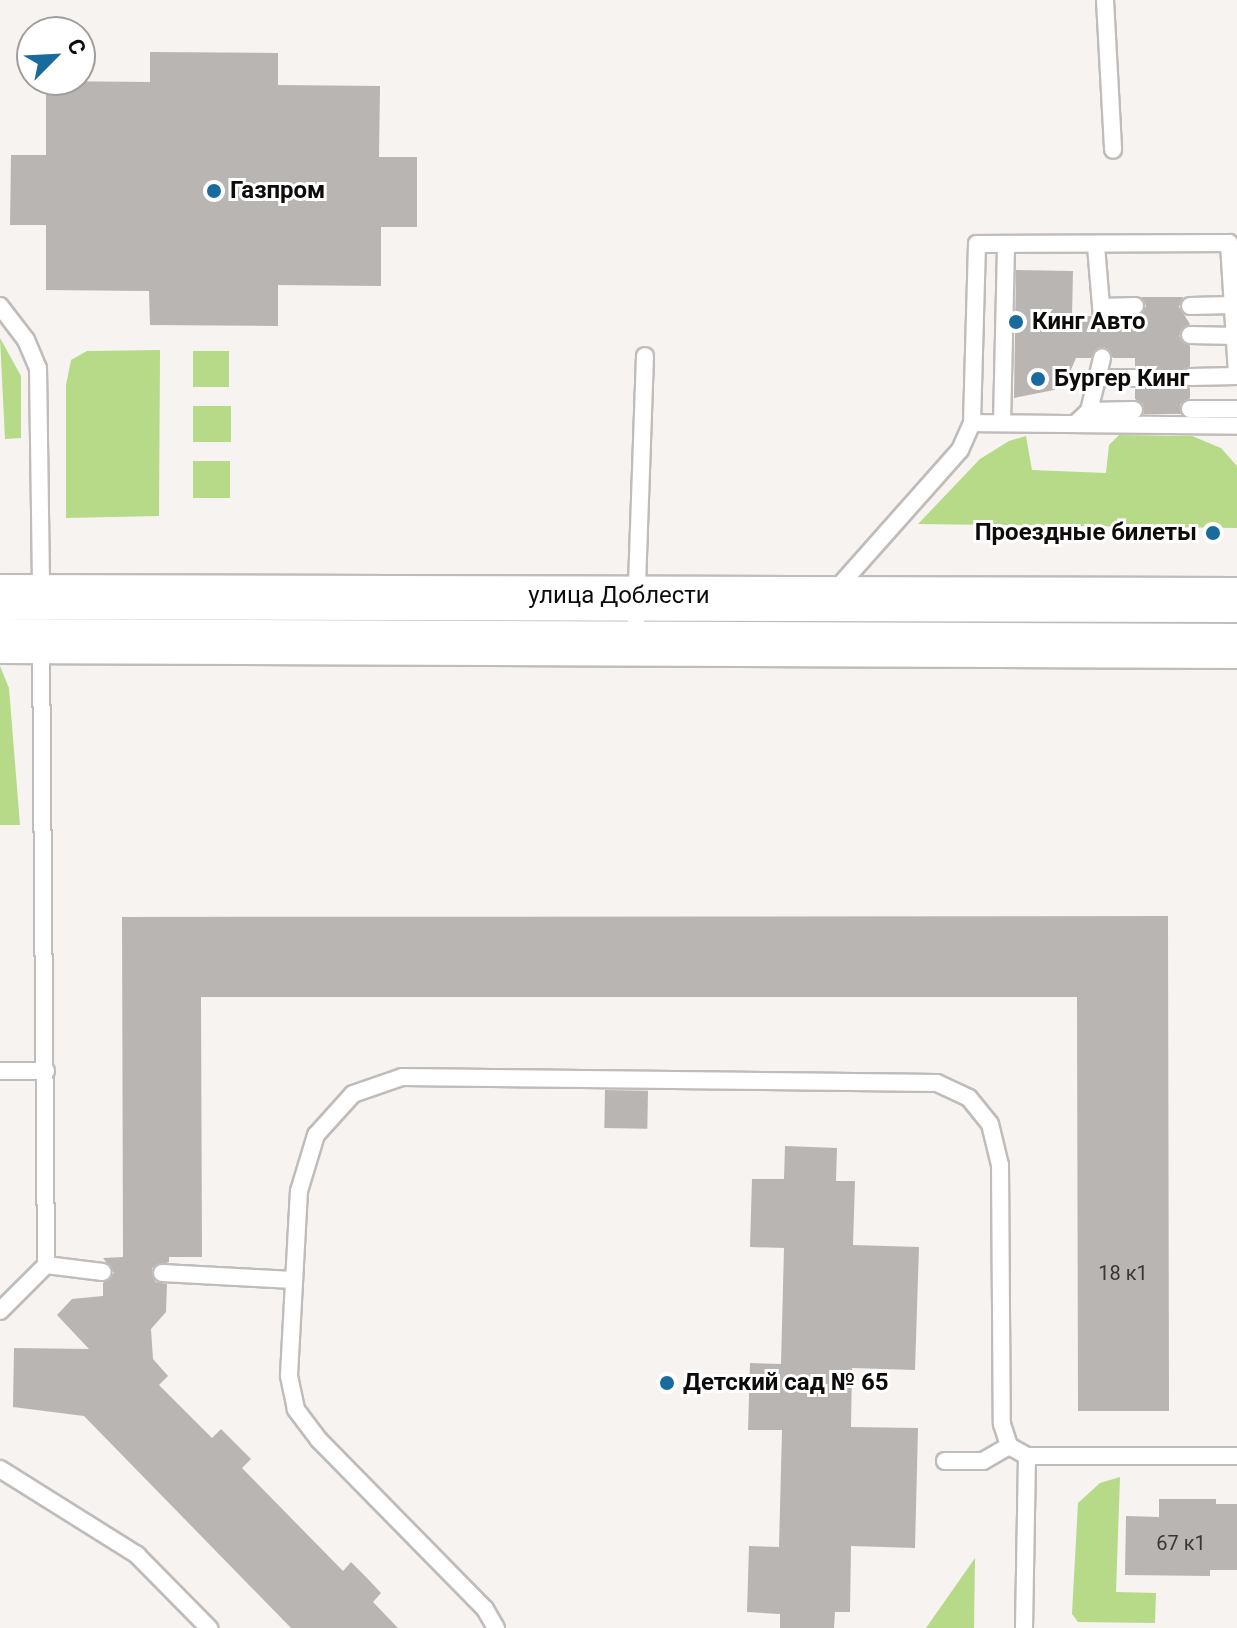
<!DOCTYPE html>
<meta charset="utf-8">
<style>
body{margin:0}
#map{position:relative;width:1237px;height:1628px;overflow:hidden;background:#f7f3f0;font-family:Roboto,sans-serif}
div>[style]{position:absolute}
.green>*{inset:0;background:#b6da88;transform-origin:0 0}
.building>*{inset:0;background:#b8b5b2;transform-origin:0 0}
.roads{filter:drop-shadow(2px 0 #c0bcba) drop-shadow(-2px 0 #c0bcba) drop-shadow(0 2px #c0bcba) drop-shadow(0 -2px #c0bcba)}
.lane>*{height:16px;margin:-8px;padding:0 8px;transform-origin:8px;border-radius:8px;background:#fff}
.secondary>*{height:44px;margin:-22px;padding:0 22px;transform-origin:22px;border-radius:22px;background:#fff}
.dots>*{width:22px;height:22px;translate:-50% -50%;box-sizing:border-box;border:4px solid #fff;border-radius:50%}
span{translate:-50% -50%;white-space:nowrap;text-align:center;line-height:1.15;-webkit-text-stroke:6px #fff;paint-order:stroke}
.number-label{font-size:20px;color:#383635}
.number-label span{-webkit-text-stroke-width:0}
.poi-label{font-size:24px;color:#0e0c0b;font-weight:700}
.left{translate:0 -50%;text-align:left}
.right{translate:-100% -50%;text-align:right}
.street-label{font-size:24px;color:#0e0c0b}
.north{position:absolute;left:16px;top:16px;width:80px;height:80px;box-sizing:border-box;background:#fff;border:2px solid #9f9e9d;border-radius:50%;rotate:66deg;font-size:22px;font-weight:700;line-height:32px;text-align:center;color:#0e0c0b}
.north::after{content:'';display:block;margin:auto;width:28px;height:36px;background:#1a6b9d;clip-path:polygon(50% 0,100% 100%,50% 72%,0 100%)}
</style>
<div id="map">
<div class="green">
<i style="clip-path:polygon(0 338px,21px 376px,21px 438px,5px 439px)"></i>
<i style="clip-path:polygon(160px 350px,159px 516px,66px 518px,66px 385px,71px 360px,87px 351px)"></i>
<i style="left:193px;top:351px;width:36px;height:36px"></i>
<i style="left:193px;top:406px;width:38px;height:36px"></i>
<i style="clip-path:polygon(1119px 435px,1192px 436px,1221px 448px,1237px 466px,1237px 528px,918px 524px,980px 459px,1009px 441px,1026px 436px,1032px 470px,1106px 473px,1109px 445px)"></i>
<i style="left:193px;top:461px;width:37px;height:37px"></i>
<i style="clip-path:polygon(0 666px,9px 688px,20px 825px,0 825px)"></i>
<i style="clip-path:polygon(1120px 1477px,1116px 1592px,1156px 1593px,1155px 1623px,1078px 1622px,1072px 1614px,1078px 1503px,1100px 1483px)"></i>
<i style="clip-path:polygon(975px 1558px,974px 1628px,926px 1628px)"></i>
</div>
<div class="building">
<i style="clip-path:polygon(150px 52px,278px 53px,278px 85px,380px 86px,379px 157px,417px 157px,417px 227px,381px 227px,381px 286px,278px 285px,278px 326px,150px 325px,149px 291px,46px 290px,46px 225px,10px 225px,11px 155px,46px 155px,46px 81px,150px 82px)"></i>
<i style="clip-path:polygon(1016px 270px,1073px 271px,1072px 316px,1091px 316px,1102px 328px,1113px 318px,1141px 315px,1146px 306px,1141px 297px,1183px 297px,1179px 307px,1190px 324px,1179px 336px,1190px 346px,1190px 366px,1179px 378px,1190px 388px,1190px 398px,1180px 404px,1181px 414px,1144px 414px,1143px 404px,1135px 399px,1135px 389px,1145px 383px,1144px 372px,1135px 367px,1135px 358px,1113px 358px,1104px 347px,1091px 358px,1076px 358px,1066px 381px,1054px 390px,1014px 398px)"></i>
<i style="clip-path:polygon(1168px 916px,1169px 1411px,1078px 1411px,1077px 997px,201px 997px,202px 1257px,169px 1257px,169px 1262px,152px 1268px,155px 1282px,167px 1284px,166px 1312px,151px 1329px,153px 1359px,168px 1376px,159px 1385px,212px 1438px,221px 1429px,251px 1459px,242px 1468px,343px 1571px,351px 1562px,367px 1578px,381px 1593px,373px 1602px,398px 1628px,291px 1628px,84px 1416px,13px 1407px,14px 1348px,89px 1349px,57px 1315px,72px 1299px,103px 1296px,103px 1283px,114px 1273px,103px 1258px,123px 1257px,122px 917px)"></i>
<i style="left:605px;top:1090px;width:43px;height:38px;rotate:1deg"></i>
<i style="clip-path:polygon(785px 1146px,837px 1148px,836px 1181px,855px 1181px,853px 1245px,919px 1247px,915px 1370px,852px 1368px,851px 1427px,918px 1428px,915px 1548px,851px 1546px,850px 1612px,835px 1612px,834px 1628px,780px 1628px,780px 1614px,747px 1612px,749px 1546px,779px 1547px,782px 1430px,748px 1430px,750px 1363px,781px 1364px,784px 1248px,750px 1247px,752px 1179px,784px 1179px)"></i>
<i style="clip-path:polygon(1159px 1499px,1216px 1499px,1216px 1504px,1237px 1504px,1237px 1570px,1210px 1570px,1210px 1576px,1125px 1575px,1126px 1516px,1159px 1517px)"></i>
</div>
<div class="roads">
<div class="lane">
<i style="left:1105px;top:0;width:150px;rotate:86.9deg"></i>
<i style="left:1096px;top:246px;width:71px;rotate:85.2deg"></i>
<i style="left:0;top:306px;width:43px;rotate:52.6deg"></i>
<i style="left:26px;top:340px;width:30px;rotate:67deg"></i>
<i style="left:38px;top:368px;width:229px;rotate:89.2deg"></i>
<i style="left:1190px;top:306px;width:43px;rotate:-1.3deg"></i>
<i style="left:1103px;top:307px;width:32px;rotate:-2deg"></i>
<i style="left:1190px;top:335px;width:45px;rotate:1.3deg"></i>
<i style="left:1190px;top:377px;width:47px;rotate:-1.2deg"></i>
<i style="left:1101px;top:378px;width:34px"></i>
<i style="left:1190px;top:409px;width:47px"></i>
<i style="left:1089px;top:411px;width:45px;rotate:-1.3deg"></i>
<i style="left:972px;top:423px;width:179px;rotate:-88.4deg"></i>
<i style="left:977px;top:244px;width:252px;rotate:-0.2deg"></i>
<i style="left:1229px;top:243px;width:129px;rotate:86.5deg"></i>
<i style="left:1002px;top:423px;width:179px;rotate:-88.7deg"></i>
<i style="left:1075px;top:424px;width:19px;rotate:-43deg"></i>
<i style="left:1089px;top:411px;width:55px;rotate:-76.2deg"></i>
<i style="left:833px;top:593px;width:191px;rotate:-48.4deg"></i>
<i style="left:960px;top:450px;width:30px;rotate:-66deg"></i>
<i style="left:972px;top:423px;width:265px;rotate:0.6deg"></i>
<i style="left:635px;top:642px;width:286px;rotate:-88deg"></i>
<i style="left:0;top:1071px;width:46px"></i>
<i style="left:46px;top:1265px;width:57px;rotate:7deg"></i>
<i style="left:162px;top:1273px;width:131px;rotate:3.1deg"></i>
<i style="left:0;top:1311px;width:65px;rotate:-45deg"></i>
<i style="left:46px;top:1265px;width:621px;rotate:-90.46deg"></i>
<i style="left:945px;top:1461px;width:38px"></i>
<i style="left:983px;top:1461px;width:30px;rotate:-30deg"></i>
<i style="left:0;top:1469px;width:162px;rotate:32.1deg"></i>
<i style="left:137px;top:1555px;width:103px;rotate:45.4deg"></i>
<i style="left:496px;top:1628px;width:22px;rotate:-120deg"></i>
<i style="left:485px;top:1609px;width:237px;rotate:-134.5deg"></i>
<i style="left:319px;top:1440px;width:39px;rotate:-127deg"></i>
<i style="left:296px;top:1409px;width:35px;rotate:-102deg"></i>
<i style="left:289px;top:1375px;width:184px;rotate:-86.9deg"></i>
<i style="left:299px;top:1191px;width:59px;rotate:-73.1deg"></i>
<i style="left:316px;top:1135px;width:55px;rotate:-47.9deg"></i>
<i style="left:353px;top:1094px;width:52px;rotate:-19.1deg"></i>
<i style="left:402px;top:1077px;width:535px;rotate:0.64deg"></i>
<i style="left:937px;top:1083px;width:35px;rotate:25deg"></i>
<i style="left:969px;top:1098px;width:33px;rotate:51deg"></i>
<i style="left:990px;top:1124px;width:42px;rotate:76.3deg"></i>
<i style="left:1000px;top:1165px;width:259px;rotate:89.6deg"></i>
<i style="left:1002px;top:1424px;width:23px;rotate:72deg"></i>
<i style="left:1009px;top:1446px;width:21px;rotate:29deg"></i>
<i style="left:1027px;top:1456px;width:210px"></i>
<i style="left:1024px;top:1628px;width:172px;rotate:-89deg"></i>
</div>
<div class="secondary">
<i style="left:0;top:597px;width:1237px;rotate:0.14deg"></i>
<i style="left:0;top:641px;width:1237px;rotate:0.23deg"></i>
</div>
</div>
<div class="dots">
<i style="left:214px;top:191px;background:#1a6b9d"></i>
<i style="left:1016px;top:322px;background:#1a6b9d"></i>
<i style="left:1038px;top:379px;background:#1a6b9d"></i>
<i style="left:1213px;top:533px;background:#1a6b9d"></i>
<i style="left:667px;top:1383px;background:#1a6b9d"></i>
</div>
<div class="number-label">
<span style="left:1123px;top:1273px">18 к1</span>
<span style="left:1181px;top:1543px">67 к1</span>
</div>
<div class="poi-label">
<span class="left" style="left:230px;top:191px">Газпром</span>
<span class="left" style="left:1032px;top:322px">Кинг Авто</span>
<span class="left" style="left:1054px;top:379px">Бургер Кинг</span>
<span class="right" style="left:1197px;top:533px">Проездные билеты</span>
<span class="left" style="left:683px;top:1383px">Детский сад № 65</span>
</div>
<div class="street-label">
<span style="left:619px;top:596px">улица Доблести</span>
</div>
<div class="north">С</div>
</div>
